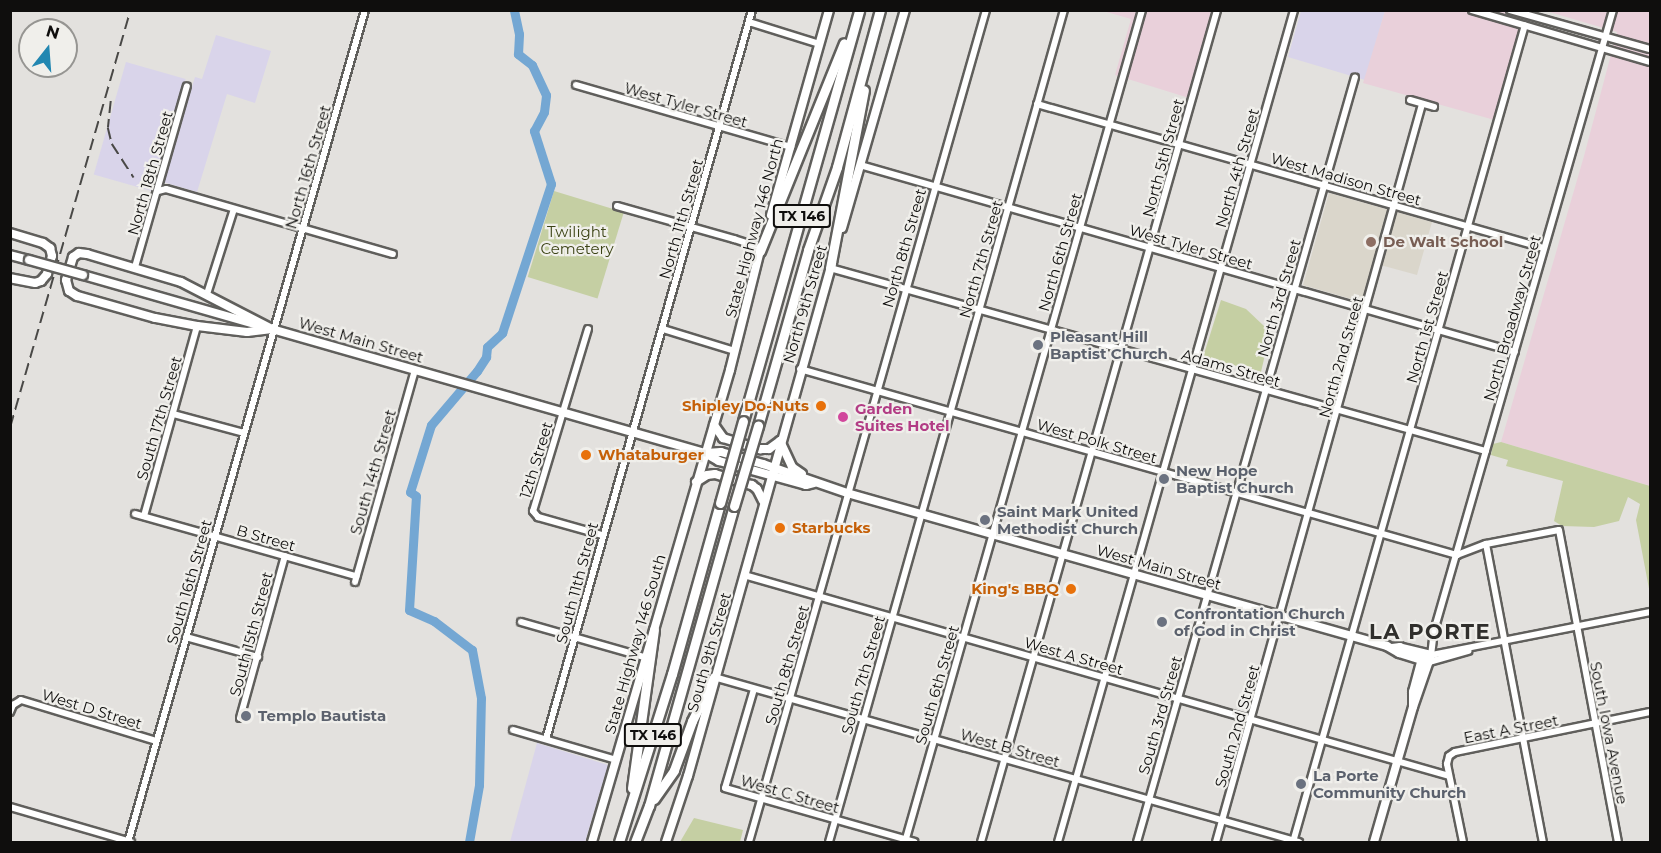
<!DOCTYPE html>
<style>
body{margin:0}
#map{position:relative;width:1661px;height:853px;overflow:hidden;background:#e3e1de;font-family:Montserrat,sans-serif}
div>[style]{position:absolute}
.commercial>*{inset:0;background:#d9d4ea;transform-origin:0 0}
.industrial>*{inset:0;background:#e9d0da}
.built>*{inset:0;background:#dad6cb}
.green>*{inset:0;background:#c5cfa3;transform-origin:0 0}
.river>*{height:9px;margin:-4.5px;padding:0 4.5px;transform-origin:4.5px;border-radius:4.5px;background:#74a7d3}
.roads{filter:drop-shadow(2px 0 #605f5c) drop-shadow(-2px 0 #605f5c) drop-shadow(0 2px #605f5c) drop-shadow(0 -2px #605f5c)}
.minor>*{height:6px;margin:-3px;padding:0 3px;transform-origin:3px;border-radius:3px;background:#fff}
.major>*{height:8px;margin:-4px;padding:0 4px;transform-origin:4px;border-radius:4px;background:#fff}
.highway>*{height:9px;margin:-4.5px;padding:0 4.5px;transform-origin:4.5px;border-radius:4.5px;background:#fff}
.rail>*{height:1.5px;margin-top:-0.75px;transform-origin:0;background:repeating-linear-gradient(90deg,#494846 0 12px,transparent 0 18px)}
.bridges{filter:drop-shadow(2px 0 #605f5c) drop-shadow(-2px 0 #605f5c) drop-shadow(0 2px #605f5c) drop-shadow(0 -2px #605f5c)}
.major-bridge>*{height:8px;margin:-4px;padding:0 4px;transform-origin:4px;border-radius:4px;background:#fff}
.highway-bridge>*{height:9px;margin:-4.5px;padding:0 4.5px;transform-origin:4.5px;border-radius:4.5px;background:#fff}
.dots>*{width:16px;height:16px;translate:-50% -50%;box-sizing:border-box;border:3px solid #f0efeb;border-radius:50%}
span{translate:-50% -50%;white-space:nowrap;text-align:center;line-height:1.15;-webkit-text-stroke:4.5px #f0efeb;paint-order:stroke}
.shield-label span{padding:2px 4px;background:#f0efeb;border:2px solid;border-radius:4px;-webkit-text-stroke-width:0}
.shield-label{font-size:14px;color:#0f0e0d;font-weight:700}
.street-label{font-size:15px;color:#0f0e0d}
.park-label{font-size:15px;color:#3b4314}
.education-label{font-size:15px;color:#785e54;font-weight:700}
.left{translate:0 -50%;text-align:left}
.worship-label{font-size:15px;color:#5b616d;font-weight:700}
.food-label{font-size:15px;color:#c56008;font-weight:700}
.right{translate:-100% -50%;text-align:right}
.hotel-label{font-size:15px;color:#b23c85;font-weight:700}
.district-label{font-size:21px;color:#302f2c;font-weight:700;letter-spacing:1.5px}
.frame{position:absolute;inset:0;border:12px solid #0f0e0d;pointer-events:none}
.north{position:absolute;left:18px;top:18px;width:60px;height:60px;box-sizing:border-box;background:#f0efeb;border:2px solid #969592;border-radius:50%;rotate:17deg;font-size:16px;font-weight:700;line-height:24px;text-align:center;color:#0f0e0d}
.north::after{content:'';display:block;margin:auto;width:21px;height:27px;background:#2287b1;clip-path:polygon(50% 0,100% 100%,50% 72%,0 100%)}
</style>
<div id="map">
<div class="commercial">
<i style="clip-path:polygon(1301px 11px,1385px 11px,1365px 80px,1288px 57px)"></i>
<i style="clip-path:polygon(216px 35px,271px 51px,255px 103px,227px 94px,197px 192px,163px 182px,195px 77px,202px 79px)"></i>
<i style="left:126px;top:62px;width:62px;height:117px;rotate:16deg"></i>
<i style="clip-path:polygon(537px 743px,608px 765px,585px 842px,510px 842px)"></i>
</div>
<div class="industrial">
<i style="clip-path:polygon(1103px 11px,1213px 11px,1189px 98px,1115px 75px,1131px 19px)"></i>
<i style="clip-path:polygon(1385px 11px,1527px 11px,1498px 121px,1363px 83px)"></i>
<i style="clip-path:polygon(1546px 11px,1650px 11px,1650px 486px,1501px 442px,1584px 156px,1617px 32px)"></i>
</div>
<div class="built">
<i style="clip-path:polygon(1329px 193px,1432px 222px,1417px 275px,1373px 263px,1362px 302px,1303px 285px)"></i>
</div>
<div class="green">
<i style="left:554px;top:191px;width:73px;height:90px;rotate:17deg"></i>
<i style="clip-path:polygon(1221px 300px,1246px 309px,1264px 326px,1267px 346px,1261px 372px,1205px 358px,1204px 354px)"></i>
<i style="clip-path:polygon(1501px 442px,1650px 486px,1650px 594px,1636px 520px,1640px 504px,1628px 497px,1619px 521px,1594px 527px,1562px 526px,1554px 521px,1563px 481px,1506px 466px,1508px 460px,1491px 455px,1493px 444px)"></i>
<i style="clip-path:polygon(694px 818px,743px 830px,740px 842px,680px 842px)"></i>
</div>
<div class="river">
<i style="left:469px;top:842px;width:58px;rotate:-80deg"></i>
<i style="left:479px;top:785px;width:87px;rotate:-88.7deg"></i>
<i style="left:481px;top:698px;width:49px;rotate:-100.6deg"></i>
<i style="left:472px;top:650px;width:48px;rotate:-142.7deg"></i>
<i style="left:434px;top:621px;width:27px;rotate:-156deg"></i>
<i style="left:409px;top:610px;width:114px;rotate:-86.5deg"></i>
<i style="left:416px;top:496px;width:7px;rotate:-146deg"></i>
<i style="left:410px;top:492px;width:70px;rotate:-72.6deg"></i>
<i style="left:431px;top:425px;width:71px;rotate:-49.6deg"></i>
<i style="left:477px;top:371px;width:17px;rotate:-57deg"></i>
<i style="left:486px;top:357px;width:10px;rotate:-84deg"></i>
<i style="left:487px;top:347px;width:21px;rotate:-43deg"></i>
<i style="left:502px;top:333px;width:157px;rotate:-71.8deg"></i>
<i style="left:551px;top:184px;width:56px;rotate:-107.8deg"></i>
<i style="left:534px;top:131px;width:21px;rotate:-62deg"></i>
<i style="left:544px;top:112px;width:17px;rotate:-83deg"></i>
<i style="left:546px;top:95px;width:33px;rotate:-115deg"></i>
<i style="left:532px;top:65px;width:18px;rotate:-142deg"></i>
<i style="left:518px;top:54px;width:20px;rotate:-87deg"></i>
<i style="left:519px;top:34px;width:25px;rotate:-102deg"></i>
</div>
<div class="roads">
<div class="minor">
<i style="left:1472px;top:10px;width:185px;rotate:16.3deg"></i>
<i style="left:1510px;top:10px;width:145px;rotate:15.6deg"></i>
<i style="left:1613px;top:10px;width:646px;rotate:106.08deg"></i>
<i style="left:1434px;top:631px;width:24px;rotate:97deg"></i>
<i style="left:1431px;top:655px;width:223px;rotate:-11.1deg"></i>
<i style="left:749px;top:22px;width:73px;rotate:17.4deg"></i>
<i style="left:576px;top:85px;width:224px;rotate:16.1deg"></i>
<i style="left:1410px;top:100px;width:25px;rotate:16deg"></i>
<i style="left:1037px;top:104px;width:527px;rotate:15.86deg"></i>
<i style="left:860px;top:165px;width:681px;rotate:15.93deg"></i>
<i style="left:158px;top:191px;width:8px;rotate:-14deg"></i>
<i style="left:166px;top:189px;width:236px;rotate:16deg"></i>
<i style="left:617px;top:206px;width:122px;rotate:15.8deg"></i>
<i style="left:734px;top:239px;width:20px;rotate:18deg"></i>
<i style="left:753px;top:245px;width:9px;rotate:41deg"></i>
<i style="left:135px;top:267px;width:188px;rotate:-74deg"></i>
<i style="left:830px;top:268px;width:681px;rotate:15.59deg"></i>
<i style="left:207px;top:294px;width:89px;rotate:-72.4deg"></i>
<i style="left:588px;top:329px;width:190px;rotate:106.8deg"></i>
<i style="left:533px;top:511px;width:8px;rotate:50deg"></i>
<i style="left:538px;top:517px;width:66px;rotate:15.7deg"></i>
<i style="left:663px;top:329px;width:75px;rotate:17deg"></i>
<i style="left:800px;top:369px;width:683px;rotate:15.81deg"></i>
<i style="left:1457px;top:555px;width:31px;rotate:-21deg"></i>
<i style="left:1486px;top:544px;width:74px;rotate:-10.9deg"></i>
<i style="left:1559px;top:530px;width:318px;rotate:79.3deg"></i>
<i style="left:173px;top:414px;width:73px;rotate:15deg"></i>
<i style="left:135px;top:514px;width:230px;rotate:15.7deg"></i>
<i style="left:144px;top:516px;width:197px;rotate:-74.4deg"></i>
<i style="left:1486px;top:544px;width:303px;rotate:79.2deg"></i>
<i style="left:744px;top:575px;width:733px;rotate:15.91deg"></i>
<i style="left:355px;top:582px;width:220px;rotate:-74.2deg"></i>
<i style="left:521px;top:622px;width:128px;rotate:15.9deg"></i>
<i style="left:186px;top:637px;width:75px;rotate:15.5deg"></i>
<i style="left:1429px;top:662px;width:41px;rotate:-15.8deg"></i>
<i style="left:714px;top:677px;width:608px;rotate:15.75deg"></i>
<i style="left:754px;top:689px;width:103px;rotate:106.3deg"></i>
<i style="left:725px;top:788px;width:197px;rotate:15.9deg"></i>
<i style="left:10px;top:712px;width:8px;rotate:-67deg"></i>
<i style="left:13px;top:705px;width:9px;rotate:-32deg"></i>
<i style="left:21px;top:700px;width:141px;rotate:16.9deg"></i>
<i style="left:240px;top:718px;width:168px;rotate:-74.5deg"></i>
<i style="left:513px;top:730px;width:107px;rotate:16.2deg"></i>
<i style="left:546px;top:739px;width:758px;rotate:-74.22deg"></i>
<i style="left:10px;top:807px;width:126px;rotate:16.1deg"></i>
<i style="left:128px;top:842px;width:865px;rotate:-74.1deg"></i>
<i style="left:749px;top:842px;width:865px;rotate:-74.1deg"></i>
<i style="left:829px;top:842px;width:865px;rotate:-74.23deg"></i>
<i style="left:905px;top:842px;width:865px;rotate:-74.1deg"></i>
<i style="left:981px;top:842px;width:865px;rotate:-74.16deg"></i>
<i style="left:1058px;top:842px;width:865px;rotate:-74.16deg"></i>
<i style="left:1137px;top:842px;width:795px;rotate:-74.09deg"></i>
<i style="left:1216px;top:842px;width:766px;rotate:-74.4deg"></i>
<i style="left:1293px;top:842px;width:849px;rotate:-74.15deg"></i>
<i style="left:1463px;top:842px;width:80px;rotate:-101.6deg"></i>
<i style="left:1447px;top:764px;width:8px;rotate:-76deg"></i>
<i style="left:1449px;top:756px;width:7px;rotate:-34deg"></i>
<i style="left:1455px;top:752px;width:199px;rotate:-11.6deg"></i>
</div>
<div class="major">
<i style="left:771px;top:215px;width:213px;rotate:-74.2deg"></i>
<i style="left:842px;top:228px;width:227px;rotate:-73.9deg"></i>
<i style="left:10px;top:233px;width:34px;rotate:17deg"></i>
<i style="left:43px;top:243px;width:9px;rotate:36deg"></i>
<i style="left:50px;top:248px;width:8px;rotate:76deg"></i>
<i style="left:52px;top:256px;width:19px;rotate:106deg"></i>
<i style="left:47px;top:274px;width:9px;rotate:131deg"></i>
<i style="left:41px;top:281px;width:6px;rotate:162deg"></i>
<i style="left:35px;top:283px;width:25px;rotate:-169deg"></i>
<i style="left:87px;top:254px;width:98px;rotate:16.6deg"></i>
<i style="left:181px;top:282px;width:102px;rotate:27.3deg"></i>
<i style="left:272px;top:329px;width:25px;rotate:173deg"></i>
<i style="left:247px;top:332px;width:50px;rotate:-173.2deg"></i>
<i style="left:197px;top:326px;width:43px;rotate:-169.2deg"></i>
<i style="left:155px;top:318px;width:81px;rotate:-164.2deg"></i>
<i style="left:77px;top:296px;width:9px;rotate:-148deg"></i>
<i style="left:69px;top:291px;width:11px;rotate:-105deg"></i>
<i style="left:66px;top:280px;width:24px;rotate:-73deg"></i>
<i style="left:73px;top:257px;width:7px;rotate:-34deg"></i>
<i style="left:79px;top:253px;width:8px;rotate:7deg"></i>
<i style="left:10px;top:255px;width:20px;rotate:15deg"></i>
<i style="left:83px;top:275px;width:647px;rotate:15.97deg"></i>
<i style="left:705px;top:453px;width:16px;rotate:30deg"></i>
<i style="left:719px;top:461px;width:90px;rotate:15.4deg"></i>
<i style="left:806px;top:485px;width:8px;rotate:-14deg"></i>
<i style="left:714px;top:425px;width:16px;rotate:55deg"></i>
<i style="left:723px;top:438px;width:39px;rotate:17deg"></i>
<i style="left:760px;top:449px;width:9px"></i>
<i style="left:769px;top:449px;width:14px;rotate:-36deg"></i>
<i style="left:780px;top:441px;width:29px;rotate:65deg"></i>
<i style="left:792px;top:467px;width:12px;rotate:35deg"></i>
<i style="left:706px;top:453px;width:15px;rotate:-4deg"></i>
<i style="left:721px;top:452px;width:44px;rotate:15.9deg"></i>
<i style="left:763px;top:464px;width:89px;rotate:19deg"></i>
<i style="left:847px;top:493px;width:561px;rotate:15.82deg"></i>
<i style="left:1387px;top:646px;width:14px;rotate:30deg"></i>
<i style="left:1399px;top:653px;width:31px;rotate:17deg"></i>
<i style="left:696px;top:482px;width:13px;rotate:-32deg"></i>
<i style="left:707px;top:475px;width:8px;rotate:-7deg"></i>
<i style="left:715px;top:474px;width:39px;rotate:17deg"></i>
<i style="left:752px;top:485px;width:6px;rotate:39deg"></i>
<i style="left:757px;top:489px;width:13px;rotate:63deg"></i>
<i style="left:1413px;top:705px;width:13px;rotate:-90deg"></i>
<i style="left:1413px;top:692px;width:38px;rotate:-75deg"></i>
<i style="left:592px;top:842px;width:492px;rotate:-73.7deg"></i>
<i style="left:730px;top:370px;width:127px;rotate:-75.9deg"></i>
<i style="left:666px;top:842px;width:70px;rotate:-71.6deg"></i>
<i style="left:688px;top:776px;width:533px;rotate:-74.32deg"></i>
<i style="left:1374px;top:842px;width:141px;rotate:-73.9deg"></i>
<i style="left:1413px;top:707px;width:55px;rotate:-70.9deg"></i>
<i style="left:1431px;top:655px;width:32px;rotate:-166deg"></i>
<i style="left:1400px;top:647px;width:8px;rotate:173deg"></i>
</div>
<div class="highway">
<i style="left:760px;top:251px;width:224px;rotate:-68deg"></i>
<i style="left:830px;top:268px;width:181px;rotate:-79.2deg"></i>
<i style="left:743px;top:421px;width:427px;rotate:-74.2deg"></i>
<i style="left:758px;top:426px;width:183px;rotate:-74.1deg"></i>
<i style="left:808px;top:250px;width:88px;rotate:-70.7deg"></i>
<i style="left:837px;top:167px;width:163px;rotate:-74.7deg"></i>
<i style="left:632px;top:788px;width:160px;rotate:-82.1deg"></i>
<i style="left:654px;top:799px;width:35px;rotate:-55deg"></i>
<i style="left:674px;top:770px;width:52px;rotate:-69.8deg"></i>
<i style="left:692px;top:721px;width:49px;rotate:-63.4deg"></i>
<i style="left:619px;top:842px;width:176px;rotate:-72.5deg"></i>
<i style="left:672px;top:674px;width:178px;rotate:-74.3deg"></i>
<i style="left:635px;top:842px;width:39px;rotate:-69deg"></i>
<i style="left:649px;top:806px;width:312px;rotate:-74.2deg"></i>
</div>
</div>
<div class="rail">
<i style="left:111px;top:101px;width:27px;rotate:96deg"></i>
<i style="left:108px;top:128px;width:16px;rotate:76deg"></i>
<i style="left:112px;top:144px;width:40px;rotate:57.1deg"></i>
<i style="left:10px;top:427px;width:434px;rotate:-73.9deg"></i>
</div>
<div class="bridges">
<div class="major-bridge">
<i style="left:29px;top:260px;width:56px;rotate:15.5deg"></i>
</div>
<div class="highway-bridge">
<i style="left:720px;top:503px;width:85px;rotate:-74.3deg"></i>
<i style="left:734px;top:506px;width:84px;rotate:-73.3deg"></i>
</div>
</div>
<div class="dots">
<i style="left:1371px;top:242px;background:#8d6e63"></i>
<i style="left:1038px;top:345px;background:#6b7280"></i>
<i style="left:821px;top:406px;background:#e8710a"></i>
<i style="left:843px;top:417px;background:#d1479c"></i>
<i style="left:586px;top:455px;background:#e8710a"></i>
<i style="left:1164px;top:479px;background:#6b7280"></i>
<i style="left:985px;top:520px;background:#6b7280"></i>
<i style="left:780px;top:528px;background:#e8710a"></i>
<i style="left:1071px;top:589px;background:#e8710a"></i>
<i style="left:1162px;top:622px;background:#6b7280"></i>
<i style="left:246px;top:716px;background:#6b7280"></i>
<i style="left:1301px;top:784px;background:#6b7280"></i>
</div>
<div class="shield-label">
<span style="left:802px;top:216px">TX 146</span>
<span style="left:653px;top:735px">TX 146</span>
</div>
<div class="street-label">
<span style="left:686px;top:105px;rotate:16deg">West Tyler Street</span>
<span style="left:1163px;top:158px;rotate:-75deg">North 5th Street</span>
<span style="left:308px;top:167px;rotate:-74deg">North 16th Street</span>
<span style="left:1237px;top:168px;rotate:-74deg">North 4th Street</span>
<span style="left:150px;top:173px;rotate:-74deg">North 18th Street</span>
<span style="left:1346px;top:179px;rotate:16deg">West Madison Street</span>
<span style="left:681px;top:219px;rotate:-74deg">North 11th Street</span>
<span style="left:754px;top:228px;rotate:-75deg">State Highway 146 North</span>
<span style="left:1191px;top:247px;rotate:16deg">West Tyler Street</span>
<span style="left:904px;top:248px;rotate:-74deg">North 8th Street</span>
<span style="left:1060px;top:252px;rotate:-74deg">North 6th Street</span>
<span style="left:981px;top:259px;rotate:-74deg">North 7th Street</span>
<span style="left:1279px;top:298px;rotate:-74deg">North 3rd Street</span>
<span style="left:805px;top:304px;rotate:-74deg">North 9th Street</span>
<span style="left:1512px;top:318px;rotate:-74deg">North Broadway Street</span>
<span style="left:1427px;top:327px;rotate:-74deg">North 1st Street</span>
<span style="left:361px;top:340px;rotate:16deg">West Main Street</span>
<span style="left:1341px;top:357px;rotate:-74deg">North 2nd Street</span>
<span style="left:1231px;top:368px;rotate:16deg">Adams Street</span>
<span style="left:159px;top:418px;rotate:-74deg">South 17th Street</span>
<span style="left:1097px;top:441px;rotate:16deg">West Polk Street</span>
<span style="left:536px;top:460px;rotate:-73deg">12th Street</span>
<span style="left:373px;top:472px;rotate:-74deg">South 14th Street</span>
<span style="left:266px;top:538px;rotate:16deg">B Street</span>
<span style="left:1159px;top:567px;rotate:16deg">West Main Street</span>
<span style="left:189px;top:582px;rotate:-74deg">South 16th Street</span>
<span style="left:577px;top:583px;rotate:-75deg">South 11th Street</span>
<span style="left:251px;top:634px;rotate:-75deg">South 15th Street</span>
<span style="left:635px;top:644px;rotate:-74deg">State Highway 146 South</span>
<span style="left:709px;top:652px;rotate:-74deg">South 9th Street</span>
<span style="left:1074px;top:656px;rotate:16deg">West A Street</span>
<span style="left:787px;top:665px;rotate:-74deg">South 8th Street</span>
<span style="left:863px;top:675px;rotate:-74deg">South 7th Street</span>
<span style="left:937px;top:685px;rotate:-74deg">South 6th Street</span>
<span style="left:92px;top:709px;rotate:17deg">West D Street</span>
<span style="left:1160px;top:715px;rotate:-74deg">South 3rd Street</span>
<span style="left:1237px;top:726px;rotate:-74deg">South 2nd Street</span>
<span style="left:1511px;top:729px;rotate:-11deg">East A Street</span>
<span style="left:1609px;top:733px;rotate:79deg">South Iowa Avenue</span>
<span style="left:1010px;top:748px;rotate:16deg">West B Street</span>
<span style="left:790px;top:794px;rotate:16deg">West C Street</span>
</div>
<div class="park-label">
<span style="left:577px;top:240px">Twilight<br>Cemetery</span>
</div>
<div class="education-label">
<span class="left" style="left:1383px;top:242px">De Walt School</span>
</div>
<div class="worship-label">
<span class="left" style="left:1050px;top:345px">Pleasant Hill<br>Baptist Church</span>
<span class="left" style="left:1176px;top:479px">New Hope<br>Baptist Church</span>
<span class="left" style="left:997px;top:520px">Saint Mark United<br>Methodist Church</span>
<span class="left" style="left:1174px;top:622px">Confrontation Church<br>of God in Christ</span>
<span class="left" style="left:258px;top:716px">Templo Bautista</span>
<span class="left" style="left:1313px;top:784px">La Porte<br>Community Church</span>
</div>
<div class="food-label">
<span class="right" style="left:809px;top:406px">Shipley Do-Nuts</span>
<span class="left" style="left:598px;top:455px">Whataburger</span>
<span class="left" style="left:792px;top:528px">Starbucks</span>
<span class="right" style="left:1059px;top:589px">King's BBQ</span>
</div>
<div class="hotel-label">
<span class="left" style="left:855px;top:417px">Garden<br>Suites Hotel</span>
</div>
<div class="district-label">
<span style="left:1430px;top:632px">LA PORTE</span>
</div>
<div class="frame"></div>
<div class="north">N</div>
</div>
